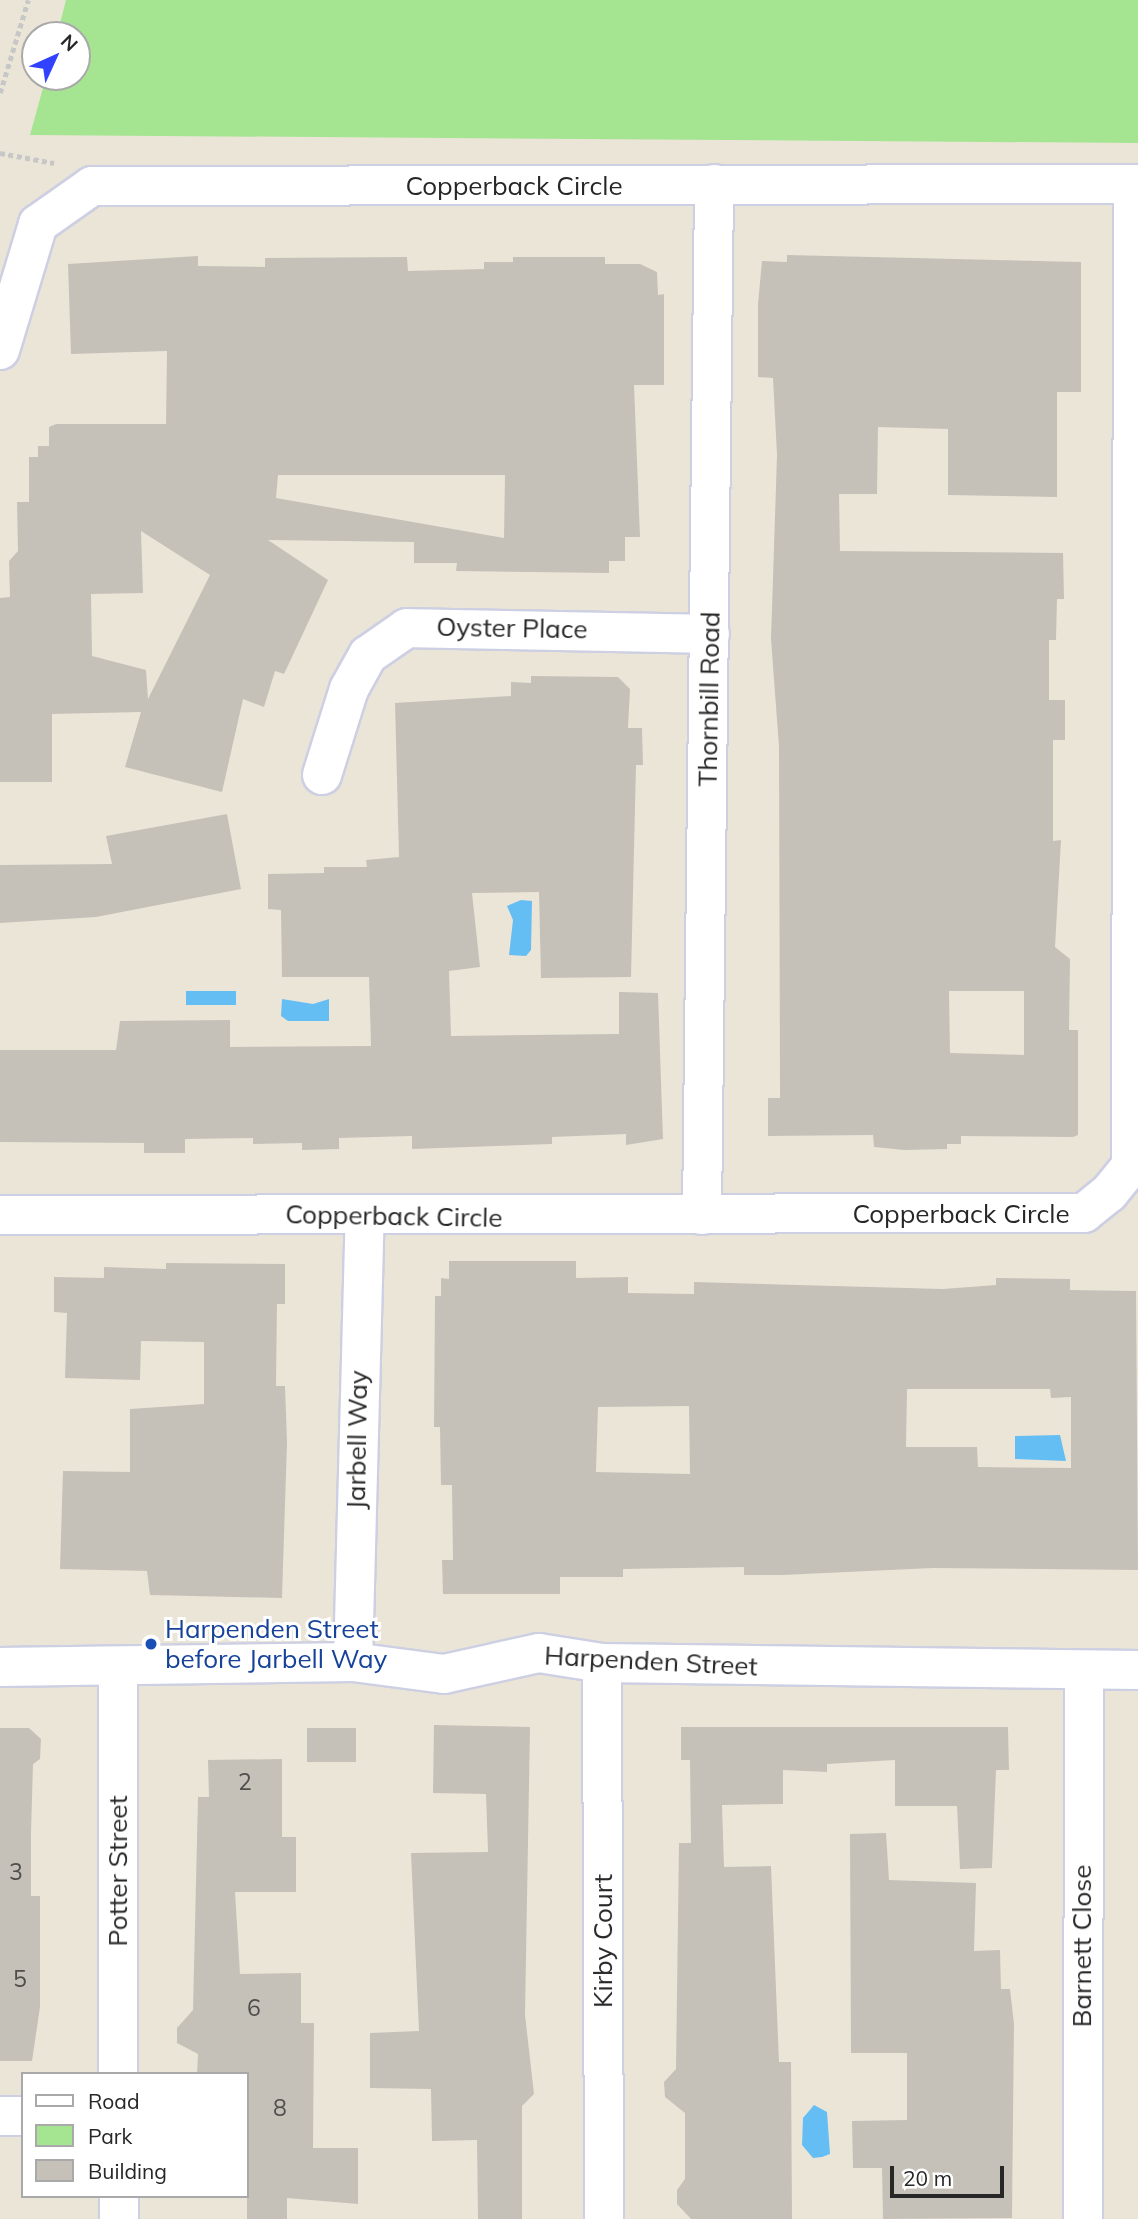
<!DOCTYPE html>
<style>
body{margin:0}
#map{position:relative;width:1138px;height:2219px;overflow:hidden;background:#ebe5d8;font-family:Mulish,sans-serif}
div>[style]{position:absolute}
.green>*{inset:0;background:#a5e591}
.water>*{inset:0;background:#65bef3;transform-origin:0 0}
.building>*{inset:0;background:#c6c1b8;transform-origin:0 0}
.path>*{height:4.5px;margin-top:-2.25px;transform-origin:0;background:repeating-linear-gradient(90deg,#c7c7c7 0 5px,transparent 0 8.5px)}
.roads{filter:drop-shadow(2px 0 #cdcfe2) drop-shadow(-2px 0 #cdcfe2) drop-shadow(0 2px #cdcfe2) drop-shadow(0 -2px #cdcfe2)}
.minor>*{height:38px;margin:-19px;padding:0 19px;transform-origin:19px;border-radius:19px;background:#fff}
.tertiary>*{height:38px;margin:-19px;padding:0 19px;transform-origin:19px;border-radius:19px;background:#fff}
.dots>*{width:19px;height:19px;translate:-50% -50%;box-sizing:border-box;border:4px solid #fff;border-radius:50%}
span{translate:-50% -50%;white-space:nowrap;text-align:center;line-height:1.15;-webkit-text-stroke:6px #fff;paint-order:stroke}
.number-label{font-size:23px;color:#4f4e4b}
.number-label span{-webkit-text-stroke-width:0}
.street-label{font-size:26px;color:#272727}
.transit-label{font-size:26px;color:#164399}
.left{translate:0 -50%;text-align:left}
.legend{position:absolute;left:21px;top:2072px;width:228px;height:126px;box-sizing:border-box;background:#fff;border:2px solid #a9a9a9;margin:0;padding:9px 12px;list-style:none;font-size:21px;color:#272727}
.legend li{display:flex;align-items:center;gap:14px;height:35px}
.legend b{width:35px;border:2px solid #a9a9a9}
.north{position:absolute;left:21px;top:21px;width:70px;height:70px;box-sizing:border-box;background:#fff;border:2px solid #a9a9a9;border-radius:50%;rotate:45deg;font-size:19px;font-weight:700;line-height:28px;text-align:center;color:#272727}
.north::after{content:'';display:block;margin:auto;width:24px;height:32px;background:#3142ff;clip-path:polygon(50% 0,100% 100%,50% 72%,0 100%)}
.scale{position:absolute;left:890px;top:2166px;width:114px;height:32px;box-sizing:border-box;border:4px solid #272727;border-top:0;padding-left:9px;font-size:21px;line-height:24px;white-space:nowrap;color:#272727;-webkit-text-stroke:5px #fff;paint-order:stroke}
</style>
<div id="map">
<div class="green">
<i style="clip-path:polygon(66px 0,1138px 0,1138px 143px,30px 135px,46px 77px,77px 77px,77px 35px,57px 35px)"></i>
</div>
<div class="water">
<i style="clip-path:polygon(521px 900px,532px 901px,531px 950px,526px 956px,509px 955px,513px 920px,507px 906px)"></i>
<i style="left:236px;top:991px;width:14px;height:50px;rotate:90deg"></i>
<i style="clip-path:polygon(282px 999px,313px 1004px,329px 999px,329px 1021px,288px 1021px,281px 1016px)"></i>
<i style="clip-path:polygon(1060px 1435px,1066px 1461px,1015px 1459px,1015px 1436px)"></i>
<i style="clip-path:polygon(814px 2105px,827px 2112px,830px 2154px,822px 2157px,813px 2158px,802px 2145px,803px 2118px)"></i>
</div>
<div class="building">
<i style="clip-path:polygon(evenodd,787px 255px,1081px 262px,1081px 392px,1057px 392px,1057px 497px,948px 495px,948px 429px,878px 427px,877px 494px,839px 494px,840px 551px,1063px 553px,1064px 599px,1057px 599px,1056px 640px,1049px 640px,1049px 700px,1065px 700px,1065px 740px,1053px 740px,1053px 841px,1061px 840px,1055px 947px,1070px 959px,1069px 1030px,1078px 1030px,1078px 1135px,1073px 1137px,961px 1136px,961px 1144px,947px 1144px,947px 1149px,904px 1150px,874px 1147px,873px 1135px,768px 1136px,768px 1098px,780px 1098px,779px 747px,771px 639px,777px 455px,773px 378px,758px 377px,758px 304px,762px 261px,787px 262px,787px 255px,949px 991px,1024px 991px,1024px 1055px,950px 1053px,949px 991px)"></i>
<i style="clip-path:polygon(evenodd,198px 256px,198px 266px,265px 267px,265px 258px,407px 257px,408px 271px,484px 269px,484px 262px,513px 262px,513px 257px,605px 257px,605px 264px,640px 264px,657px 272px,658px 295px,664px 294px,664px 385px,634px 385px,640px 537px,625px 537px,625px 561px,609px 561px,609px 573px,456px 571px,457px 563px,414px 563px,414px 542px,268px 540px,328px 580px,284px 674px,275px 671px,264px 707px,243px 699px,222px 792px,125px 767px,141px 712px,52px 714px,52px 782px,0 782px,0 598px,10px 597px,9px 561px,18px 551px,17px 502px,29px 502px,29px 457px,38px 457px,38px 446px,49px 446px,49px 427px,56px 424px,166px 424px,167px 351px,71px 354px,68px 264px,198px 256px,278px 475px,505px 475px,504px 538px,276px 498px,278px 475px,198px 256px,141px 531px,210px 575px,148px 699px,146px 670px,92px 656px,91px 594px,143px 593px,141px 531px)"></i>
<i style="clip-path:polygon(531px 676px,618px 677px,630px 689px,628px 728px,642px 728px,643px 765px,636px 765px,631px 977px,541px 978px,539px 892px,472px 893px,480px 967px,449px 971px,451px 1036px,619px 1034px,619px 992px,658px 993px,663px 1139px,626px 1145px,626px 1134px,552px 1137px,552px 1144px,412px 1149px,412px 1136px,339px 1138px,339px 1149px,302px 1150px,302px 1143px,253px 1144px,253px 1138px,185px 1139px,185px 1153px,144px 1153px,144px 1143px,0 1142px,0 1050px,116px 1050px,120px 1021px,230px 1020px,230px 1047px,371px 1046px,369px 977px,282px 977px,281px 910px,268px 909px,268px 874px,324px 873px,324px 867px,367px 867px,366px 860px,399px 857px,395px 703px,511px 696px,511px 682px,531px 683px)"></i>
<i style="clip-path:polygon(227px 814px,241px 889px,96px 917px,0 923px,0 865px,112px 864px,106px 836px)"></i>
<i style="clip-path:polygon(evenodd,449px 1261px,576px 1261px,576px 1278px,628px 1277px,628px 1293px,694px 1294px,694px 1282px,943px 1289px,996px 1285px,996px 1278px,1070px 1279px,1070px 1290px,1136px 1291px,1138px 1570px,933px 1568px,782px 1575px,744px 1575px,744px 1567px,623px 1569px,623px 1577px,560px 1577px,560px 1594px,443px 1594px,442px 1560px,453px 1560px,452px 1485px,441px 1485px,440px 1427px,434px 1427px,435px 1296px,441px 1296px,441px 1278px,449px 1279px,449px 1261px,907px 1389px,1050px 1389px,1051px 1398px,1071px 1397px,1071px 1468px,978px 1467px,977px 1447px,906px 1447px,907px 1389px,449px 1261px,689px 1406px,690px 1474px,596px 1472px,598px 1407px,689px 1406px)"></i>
<i style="clip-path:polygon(166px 1263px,285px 1264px,285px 1304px,277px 1304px,276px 1386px,285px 1386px,287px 1442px,282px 1598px,150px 1595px,147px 1571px,60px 1569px,63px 1471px,130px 1472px,130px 1409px,204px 1404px,204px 1342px,141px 1341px,140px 1380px,65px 1378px,67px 1313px,54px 1312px,54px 1277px,104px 1278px,104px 1267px,166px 1269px)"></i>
<i style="clip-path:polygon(434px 1725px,530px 1727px,525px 2015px,534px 2094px,522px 2106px,522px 2219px,478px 2219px,477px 2140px,432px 2141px,431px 2089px,370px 2088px,370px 2033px,419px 2031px,411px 1853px,488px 1852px,486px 1794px,433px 1793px)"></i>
<i style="clip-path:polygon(681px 1727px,1008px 1727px,1009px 1770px,996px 1770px,992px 1868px,960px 1869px,957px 1806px,895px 1806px,895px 1760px,827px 1764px,827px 1772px,783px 1770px,783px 1804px,722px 1805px,724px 1867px,771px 1866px,779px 2062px,791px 2062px,792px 2219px,691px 2219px,677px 2204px,677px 2190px,685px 2179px,685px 2113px,665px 2097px,664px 2082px,676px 2069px,679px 1843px,691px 1843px,690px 1760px,681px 1760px)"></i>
<i style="clip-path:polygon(0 1728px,29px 1728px,41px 1739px,40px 1759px,33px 1764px,31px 1833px,31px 1896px,40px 1896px,40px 2007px,32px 2061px,0 2061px)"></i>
<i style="left:307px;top:1728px;width:49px;height:34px"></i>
<i style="clip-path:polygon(282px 1759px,282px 1837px,296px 1837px,296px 1892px,235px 1892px,240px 1974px,301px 1973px,301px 2023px,314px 2023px,313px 2148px,358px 2148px,358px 2204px,287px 2198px,287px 2219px,247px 2219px,247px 2074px,197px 2074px,198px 2054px,177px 2043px,177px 2028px,193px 2010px,198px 1797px,209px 1797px,208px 1760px)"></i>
<i style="clip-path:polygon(886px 1833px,889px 1880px,976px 1883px,974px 1951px,1000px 1950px,1001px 1989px,1010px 1989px,1014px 2024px,1012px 2218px,883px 2219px,882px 2168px,853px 2168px,852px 2121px,907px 2120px,907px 2053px,851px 2053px,850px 1834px)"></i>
</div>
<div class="path">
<i style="left:0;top:93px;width:97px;rotate:-73.2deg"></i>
<i style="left:0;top:153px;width:55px;rotate:10.5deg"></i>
</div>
<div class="roads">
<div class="minor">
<i style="left:0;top:350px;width:132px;rotate:-73.2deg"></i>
<i style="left:38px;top:224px;width:66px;rotate:-35.1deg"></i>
<i style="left:92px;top:186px;width:1046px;rotate:-0.11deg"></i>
<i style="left:322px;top:775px;width:90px;rotate:-72.6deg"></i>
<i style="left:349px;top:689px;width:39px;rotate:-61deg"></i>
<i style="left:368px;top:655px;width:47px;rotate:-34.7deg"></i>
<i style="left:407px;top:628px;width:303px;rotate:1.1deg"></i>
<i style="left:0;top:1215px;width:1084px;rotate:-0.11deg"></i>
<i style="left:1084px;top:1213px;width:32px;rotate:-39deg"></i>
<i style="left:1109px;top:1193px;width:35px;rotate:-51deg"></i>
<i style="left:1131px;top:1166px;width:982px;rotate:-89.88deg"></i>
<i style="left:702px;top:1215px;width:1031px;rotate:-89.33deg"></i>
<i style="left:353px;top:1662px;width:445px;rotate:-88.5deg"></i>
<i style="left:602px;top:1663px;width:556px;rotate:89.79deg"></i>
<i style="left:118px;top:1668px;width:406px;rotate:90deg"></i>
<i style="left:0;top:2116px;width:23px"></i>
<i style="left:119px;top:2196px;width:23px;rotate:90deg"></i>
<i style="left:1083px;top:2219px;width:547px;rotate:-89.9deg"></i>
</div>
<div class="tertiary">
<i style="left:0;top:1667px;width:353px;rotate:-0.8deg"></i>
<i style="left:353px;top:1662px;width:92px;rotate:7.5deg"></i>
<i style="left:444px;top:1674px;width:97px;rotate:-12.5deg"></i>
<i style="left:539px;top:1653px;width:64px;rotate:9deg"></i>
<i style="left:602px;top:1663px;width:536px;rotate:0.75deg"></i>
</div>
</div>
<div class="dots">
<i style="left:151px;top:1644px;background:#1a4fb4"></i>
</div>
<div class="number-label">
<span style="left:245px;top:1782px">2</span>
<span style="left:16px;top:1872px">3</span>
<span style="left:20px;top:1979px">5</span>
<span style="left:254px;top:2008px">6</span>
<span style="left:280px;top:2108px">8</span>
</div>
<div class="street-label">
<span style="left:514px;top:186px">Copperback Circle</span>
<span style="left:512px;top:628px;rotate:1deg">Oyster Place</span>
<span style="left:709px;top:699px;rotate:-89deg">Thornbill Road</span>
<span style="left:961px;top:1214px">Copperback Circle</span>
<span style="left:394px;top:1216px;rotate:1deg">Copperback Circle</span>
<span style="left:357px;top:1440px;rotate:-89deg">Jarbell Way</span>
<span style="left:651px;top:1661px;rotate:3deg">Harpenden Street</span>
<span style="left:118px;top:1871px;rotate:-90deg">Potter Street</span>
<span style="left:603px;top:1941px;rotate:-90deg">Kirby Court</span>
<span style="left:1082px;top:1946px;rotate:-90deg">Barnett Close</span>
</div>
<div class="transit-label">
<span class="left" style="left:165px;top:1644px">Harpenden Street<br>before Jarbell Way</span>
</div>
<ul class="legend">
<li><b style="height:9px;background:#fff"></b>Road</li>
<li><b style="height:19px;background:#a5e591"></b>Park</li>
<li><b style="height:19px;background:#c6c1b8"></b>Building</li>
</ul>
<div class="north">N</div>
<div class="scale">20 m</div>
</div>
